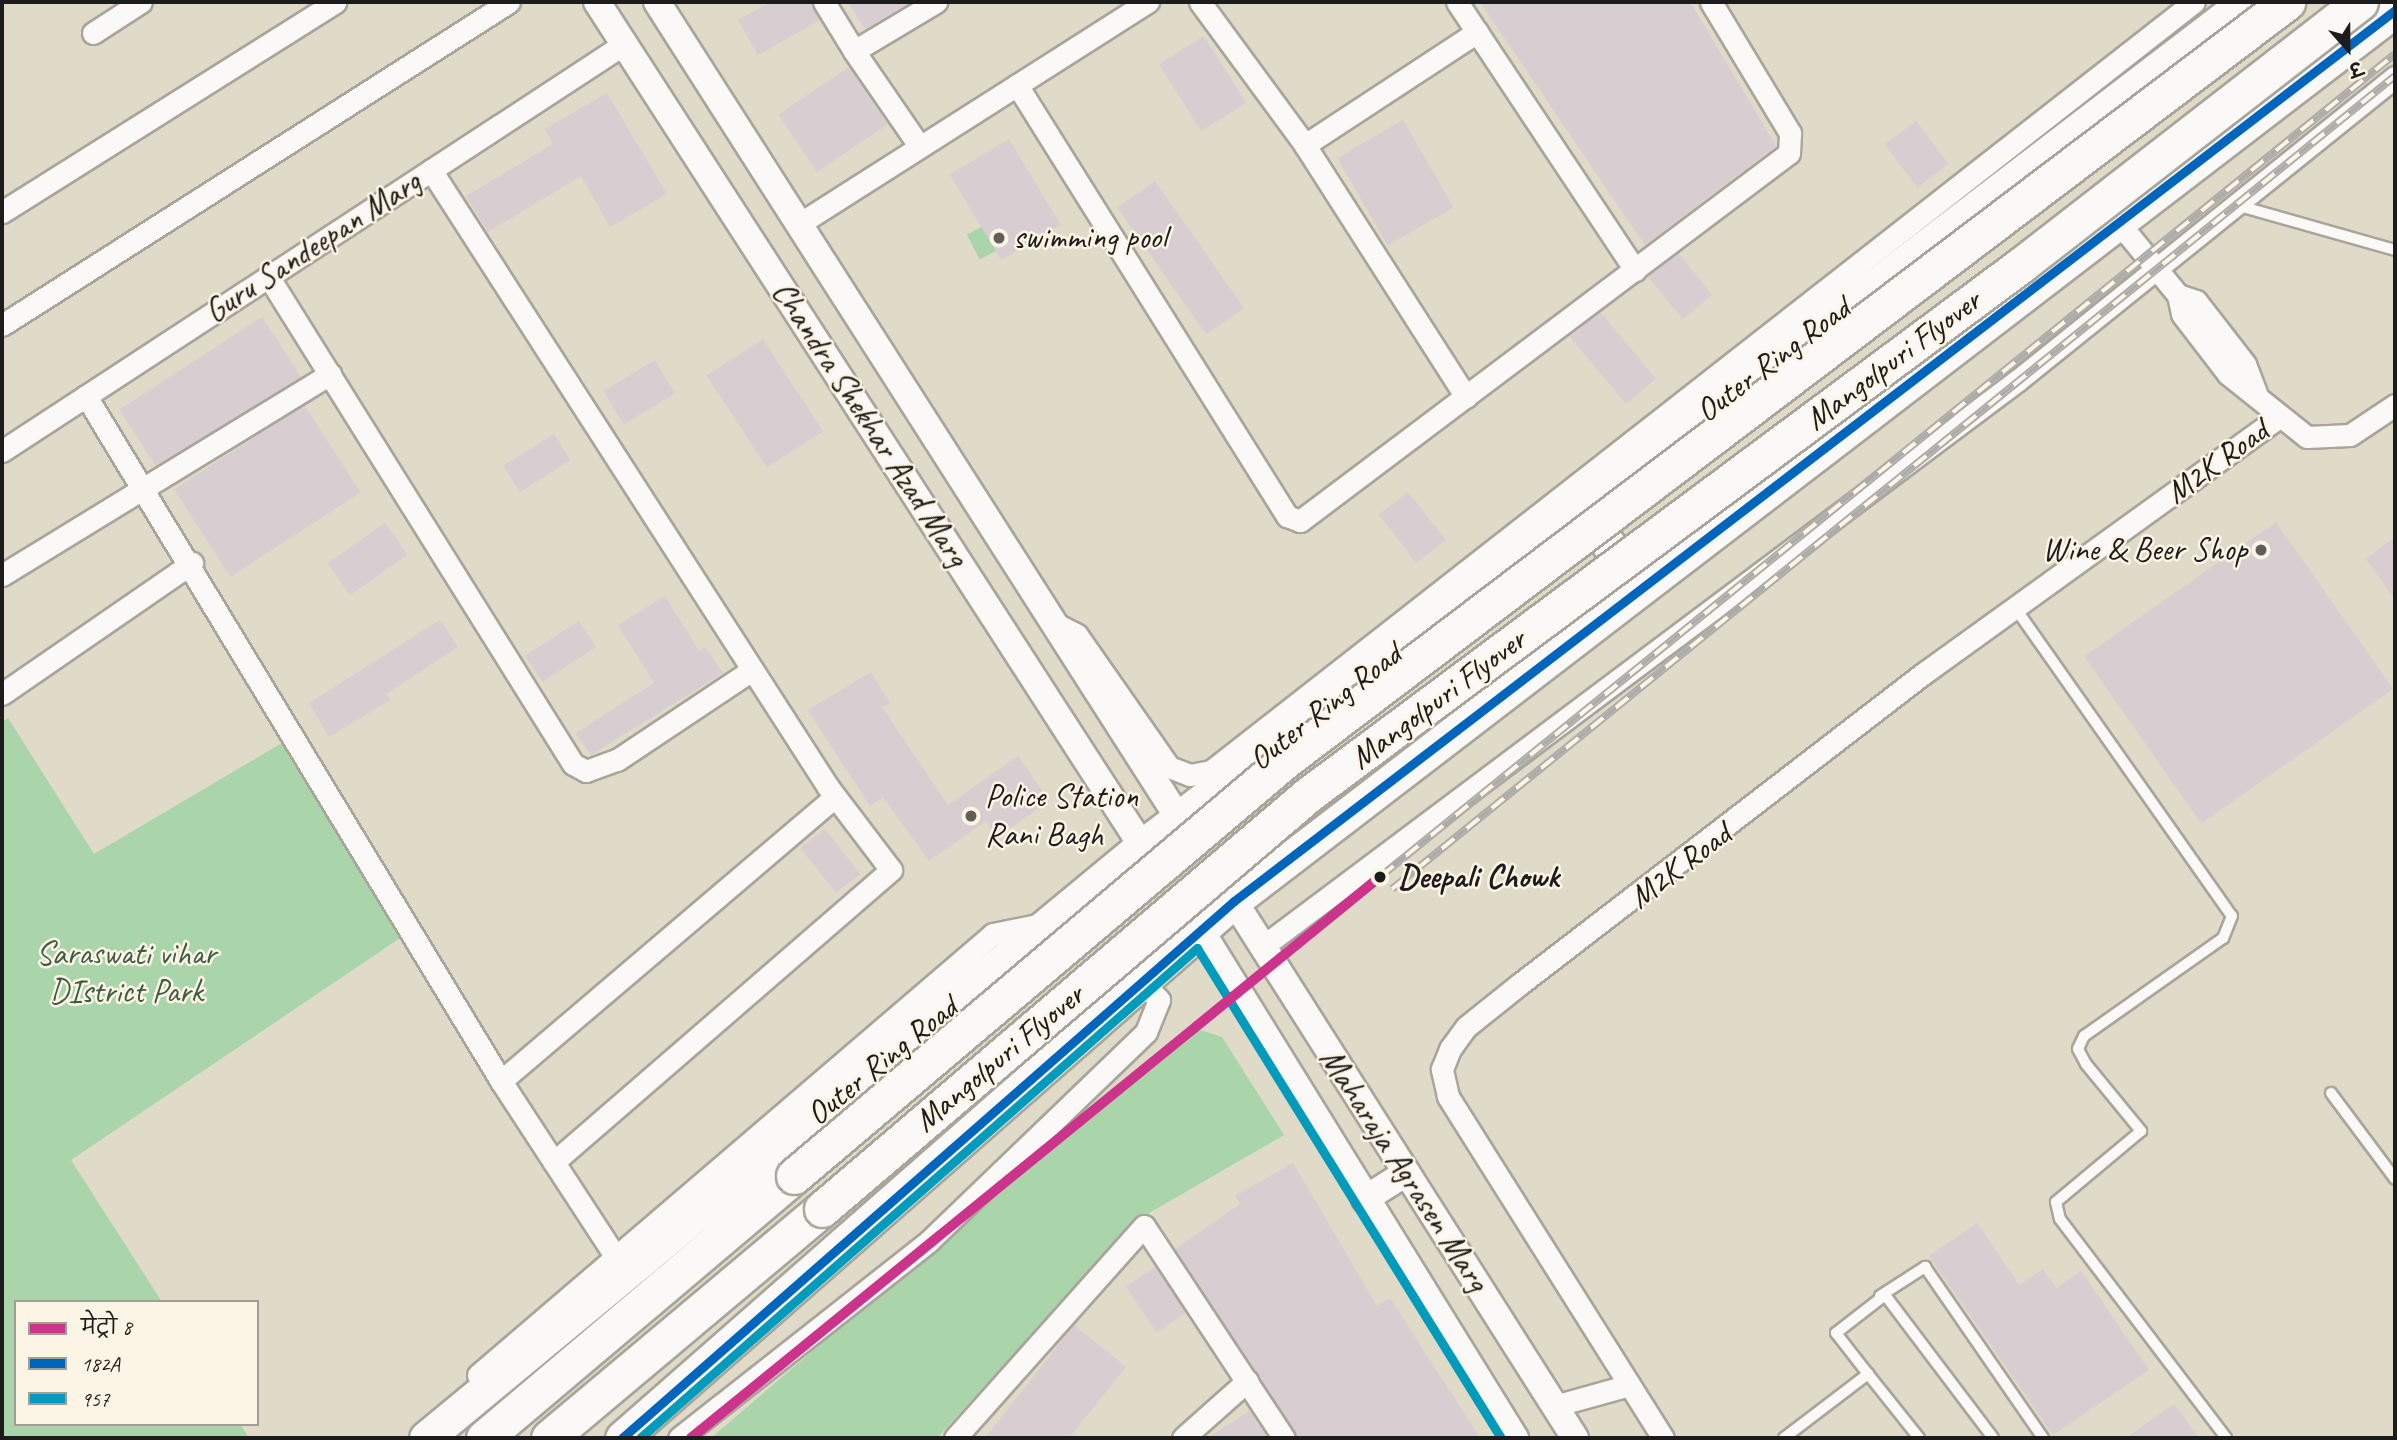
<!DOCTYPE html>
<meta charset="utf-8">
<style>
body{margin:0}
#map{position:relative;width:2397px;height:1440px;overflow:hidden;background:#e0dac8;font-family:Caveat,"Playpen Sans Deva",sans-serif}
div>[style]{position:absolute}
.green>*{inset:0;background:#aad4aa;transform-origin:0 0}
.building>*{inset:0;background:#d8cdd0;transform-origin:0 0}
.roads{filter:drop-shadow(2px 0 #a9a59a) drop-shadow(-2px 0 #a9a59a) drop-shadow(0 2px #a9a59a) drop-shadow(0 -2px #a9a59a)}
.service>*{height:10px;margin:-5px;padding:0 5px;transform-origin:5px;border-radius:5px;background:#faf9f7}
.minor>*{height:21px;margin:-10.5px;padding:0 10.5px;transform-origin:10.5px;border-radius:10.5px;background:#faf9f7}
.tertiary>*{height:26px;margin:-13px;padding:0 13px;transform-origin:13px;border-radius:13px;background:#faf9f7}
.primary>*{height:33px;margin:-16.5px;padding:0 16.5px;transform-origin:16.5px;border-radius:16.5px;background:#faf9f7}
.trunk>*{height:35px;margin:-17.5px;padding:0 17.5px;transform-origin:17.5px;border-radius:17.5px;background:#faf9f7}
.rail>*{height:8px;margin-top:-4px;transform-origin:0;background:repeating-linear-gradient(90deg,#fcf5e5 0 16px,#adaca9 0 32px);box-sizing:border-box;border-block:2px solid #adaca9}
.bridges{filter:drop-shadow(2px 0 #a9a59a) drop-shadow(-2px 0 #a9a59a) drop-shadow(0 2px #a9a59a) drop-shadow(0 -2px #a9a59a)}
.trunk-bridge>*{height:35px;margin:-17.5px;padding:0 17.5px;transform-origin:17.5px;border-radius:17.5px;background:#faf9f7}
.bus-1>*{height:9px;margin:-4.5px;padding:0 4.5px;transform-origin:4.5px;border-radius:4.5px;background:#0065bd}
.bus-2>*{height:9px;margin:-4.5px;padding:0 4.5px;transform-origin:4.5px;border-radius:4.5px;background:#039bbc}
.metro-1>*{height:10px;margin:-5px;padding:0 5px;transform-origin:5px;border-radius:5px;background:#cc338b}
.dots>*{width:19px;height:19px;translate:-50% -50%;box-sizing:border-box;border:4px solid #fcf5e5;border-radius:50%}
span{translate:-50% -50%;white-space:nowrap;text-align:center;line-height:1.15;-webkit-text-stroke:5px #fcf5e5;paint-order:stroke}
.poi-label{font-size:33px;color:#1c1c1c}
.left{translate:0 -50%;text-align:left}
.right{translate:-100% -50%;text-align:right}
.street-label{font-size:33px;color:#1c1c1c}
.stop-label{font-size:33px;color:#1c1c1c;font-weight:700}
.park-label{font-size:33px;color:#3e5b45}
.frame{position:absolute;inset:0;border:4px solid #1c1c1c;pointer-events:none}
.legend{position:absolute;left:14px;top:1300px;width:245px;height:126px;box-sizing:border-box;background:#fcf5e5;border:2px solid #a29e95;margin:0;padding:9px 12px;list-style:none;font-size:21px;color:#1c1c1c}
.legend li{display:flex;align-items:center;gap:14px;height:35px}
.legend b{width:35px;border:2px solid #a29e95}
.north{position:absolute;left:2313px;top:14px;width:70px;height:70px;-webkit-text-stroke:5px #fcf5e5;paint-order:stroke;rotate:159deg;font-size:19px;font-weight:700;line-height:28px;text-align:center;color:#1c1c1c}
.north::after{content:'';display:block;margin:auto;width:24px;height:32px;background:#1c1c1c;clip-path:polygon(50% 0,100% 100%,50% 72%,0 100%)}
</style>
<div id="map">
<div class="green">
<i style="left:1015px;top:210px;width:28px;height:54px;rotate:63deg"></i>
<i style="clip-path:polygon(8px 718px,94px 854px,287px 740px,412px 930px,71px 1160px,162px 1302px,16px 1302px,16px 1424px,240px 1424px,249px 1438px,2px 1438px,2px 722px)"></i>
<i style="clip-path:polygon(1191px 1027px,1222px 1037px,1284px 1135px,1137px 1220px,937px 1438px,711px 1438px)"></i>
</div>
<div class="building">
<i style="clip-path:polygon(771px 2px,811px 2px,820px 20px,758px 55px,738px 20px)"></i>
<i style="clip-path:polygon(848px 2px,911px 2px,865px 29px)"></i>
<i style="clip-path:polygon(1480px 2px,1690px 2px,1776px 146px,1645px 245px)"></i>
<i style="left:1204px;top:36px;width:79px;height:53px;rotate:58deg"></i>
<i style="left:849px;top:67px;width:69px;height:85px;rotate:56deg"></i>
<i style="clip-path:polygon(607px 93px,667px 194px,610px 227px,581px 176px,488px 232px,466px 196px,553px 144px,545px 129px)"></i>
<i style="left:1403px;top:120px;width:101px;height:76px;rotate:60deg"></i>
<i style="left:1916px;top:121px;width:54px;height:39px;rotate:53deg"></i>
<i style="left:1009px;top:139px;width:100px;height:69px;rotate:59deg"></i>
<i style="left:1155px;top:181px;width:155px;height:46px;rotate:55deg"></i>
<i style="left:1678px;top:253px;width:54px;height:38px;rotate:51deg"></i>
<i style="left:1600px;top:312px;width:87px;height:39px;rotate:50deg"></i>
<i style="left:262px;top:317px;width:72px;height:170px;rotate:57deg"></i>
<i style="left:763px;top:339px;width:110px;height:67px;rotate:57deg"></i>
<i style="left:655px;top:360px;width:39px;height:60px;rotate:59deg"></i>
<i style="left:304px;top:405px;width:104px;height:155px;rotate:57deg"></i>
<i style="left:554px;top:434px;width:31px;height:60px;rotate:58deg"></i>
<i style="left:1408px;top:492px;width:61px;height:37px;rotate:52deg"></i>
<i style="left:2276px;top:522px;width:204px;height:234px;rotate:55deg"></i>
<i style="left:385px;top:523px;width:39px;height:70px;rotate:55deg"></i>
<i style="clip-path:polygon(2395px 537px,2395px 599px,2366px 559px)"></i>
<i style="clip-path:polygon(665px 596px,699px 651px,705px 647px,723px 673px,591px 755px,576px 733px,654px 683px,618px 625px)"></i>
<i style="clip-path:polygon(440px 620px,458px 647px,386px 694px,390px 700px,329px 737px,309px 703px)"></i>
<i style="left:579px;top:621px;width:31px;height:64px;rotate:57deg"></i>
<i style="clip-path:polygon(871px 672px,890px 703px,882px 707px,948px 805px,1018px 756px,1049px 801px,997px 837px,986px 821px,929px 861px,883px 797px,870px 806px,808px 710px)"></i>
<i style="left:825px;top:829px;width:57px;height:31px;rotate:52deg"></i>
<i style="clip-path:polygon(1293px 1163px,1377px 1306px,1390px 1298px,1480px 1438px,1297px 1438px,1175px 1249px,1240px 1204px,1235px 1196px)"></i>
<i style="clip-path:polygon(1977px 1223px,2019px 1285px,2043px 1269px,2056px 1288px,2081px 1271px,2149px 1370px,2053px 1435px,1929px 1256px)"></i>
<i style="left:1155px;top:1267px;width:55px;height:35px;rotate:56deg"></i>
<i style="clip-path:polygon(1074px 1325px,1126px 1367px,1069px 1438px,985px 1438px)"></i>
<i style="clip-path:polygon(2174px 1404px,2199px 1438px,2126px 1438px)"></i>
<i style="clip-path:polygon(1250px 1411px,1268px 1438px,1207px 1438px)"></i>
</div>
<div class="roads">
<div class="service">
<i style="left:2236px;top:205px;width:165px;rotate:15.8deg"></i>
<i style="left:2016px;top:609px;width:375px;rotate:54.9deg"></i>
<i style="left:2232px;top:916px;width:24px;rotate:112deg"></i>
<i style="left:2223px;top:938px;width:170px;rotate:144.8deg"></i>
<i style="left:2084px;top:1036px;width:14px;rotate:115deg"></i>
<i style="left:2078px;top:1049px;width:17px;rotate:62deg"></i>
<i style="left:2086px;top:1064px;width:87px;rotate:50.6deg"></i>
<i style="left:2141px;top:1131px;width:111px;rotate:140.1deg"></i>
<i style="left:2056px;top:1202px;width:17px;rotate:77deg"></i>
<i style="left:2060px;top:1219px;width:275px;rotate:52.8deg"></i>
<i style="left:2331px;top:1093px;width:107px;rotate:53.3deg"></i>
<i style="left:1880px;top:1296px;width:54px;rotate:-32.8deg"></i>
<i style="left:1925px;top:1267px;width:208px;rotate:55.4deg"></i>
<i style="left:1868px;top:1374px;width:52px;rotate:-128deg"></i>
<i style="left:1836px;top:1333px;width:62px;rotate:-37.8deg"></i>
<i style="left:1885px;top:1295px;width:179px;rotate:52.9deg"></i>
<i style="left:1784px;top:1438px;width:106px;rotate:-37.3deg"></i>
<i style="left:1868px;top:1374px;width:82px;rotate:51.4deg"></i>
</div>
<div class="minor">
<i style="left:824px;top:2px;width:57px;rotate:58.5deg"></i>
<i style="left:854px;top:51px;width:96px;rotate:-30.9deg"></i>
<i style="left:1200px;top:2px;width:177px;rotate:53.7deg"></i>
<i style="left:1457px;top:2px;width:322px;rotate:56.4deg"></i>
<i style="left:93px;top:33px;width:57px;rotate:-32.9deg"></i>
<i style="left:854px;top:51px;width:116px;rotate:55.5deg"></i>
<i style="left:1017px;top:85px;width:509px;rotate:57.93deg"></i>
<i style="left:1287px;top:516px;width:14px;rotate:21deg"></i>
<i style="left:1300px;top:521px;width:612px;rotate:-36.96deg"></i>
<i style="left:1789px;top:153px;width:20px;rotate:-87deg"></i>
<i style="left:1790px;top:133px;width:153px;rotate:-121.1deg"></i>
<i style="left:431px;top:170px;width:734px;rotate:57.24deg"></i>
<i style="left:828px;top:787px;width:104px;rotate:52.8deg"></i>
<i style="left:891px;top:870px;width:446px;rotate:139.1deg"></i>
<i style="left:2px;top:212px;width:394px;rotate:-32.2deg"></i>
<i style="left:2118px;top:222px;width:94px;rotate:50.6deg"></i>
<i style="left:2178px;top:295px;width:19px;rotate:78deg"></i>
<i style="left:2182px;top:314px;width:76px;rotate:52.5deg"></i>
<i style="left:2228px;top:374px;width:101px;rotate:38.6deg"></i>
<i style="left:2307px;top:437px;width:43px;rotate:-2.7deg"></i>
<i style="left:2350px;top:435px;width:54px;rotate:-33.7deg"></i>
<i style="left:799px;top:224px;width:414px;rotate:-32.5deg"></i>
<i style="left:268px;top:276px;width:575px;rotate:57.99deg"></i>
<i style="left:573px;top:764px;width:15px;rotate:28deg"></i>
<i style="left:586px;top:771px;width:33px;rotate:-20deg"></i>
<i style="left:617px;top:760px;width:162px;rotate:-33.7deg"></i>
<i style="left:2178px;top:295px;width:19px;rotate:18deg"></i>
<i style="left:2196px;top:301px;width:80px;rotate:52.1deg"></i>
<i style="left:2245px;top:364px;width:31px;rotate:69deg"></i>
<i style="left:2px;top:325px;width:601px;rotate:-32.5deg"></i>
<i style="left:86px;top:396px;width:801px;rotate:58.79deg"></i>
<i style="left:501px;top:1081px;width:209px;rotate:56.9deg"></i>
<i style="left:1466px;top:397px;width:299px;rotate:-122.6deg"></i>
<i style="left:1305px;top:145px;width:206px;rotate:-33.3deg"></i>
<i style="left:2px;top:451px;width:743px;rotate:-33.2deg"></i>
<i style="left:2px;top:575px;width:385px;rotate:-31.5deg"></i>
<i style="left:1052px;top:622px;width:28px;rotate:27deg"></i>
<i style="left:1077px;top:635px;width:161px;rotate:55.1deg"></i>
<i style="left:1169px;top:767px;width:22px;rotate:21deg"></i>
<i style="left:1190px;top:775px;width:21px;rotate:-11deg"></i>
<i style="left:1211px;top:771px;width:1248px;rotate:-38.04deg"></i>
<i style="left:2px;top:694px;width:231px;rotate:-34.6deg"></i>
<i style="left:1262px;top:947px;width:945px;rotate:-36.87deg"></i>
<i style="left:2018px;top:380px;width:484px;rotate:-38.8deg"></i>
<i style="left:501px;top:1081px;width:438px;rotate:-40.4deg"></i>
<i style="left:478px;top:1375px;width:678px;rotate:-40.57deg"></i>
<i style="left:993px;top:934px;width:50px;rotate:-11.5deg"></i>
<i style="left:1554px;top:1406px;width:78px;rotate:-15.6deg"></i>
<i style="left:679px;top:1438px;width:318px;rotate:-38.2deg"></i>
<i style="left:929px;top:1241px;width:301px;rotate:-43.9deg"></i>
<i style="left:1146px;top:1032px;width:35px;rotate:-68deg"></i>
<i style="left:1159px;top:1000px;width:27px;rotate:-132deg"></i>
<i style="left:955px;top:1438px;width:284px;rotate:-48.3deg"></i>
<i style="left:1144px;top:1226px;width:254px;rotate:56.6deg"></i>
<i style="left:1183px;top:1438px;width:86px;rotate:-41.7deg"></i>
<i style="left:1663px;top:1438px;width:404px;rotate:-122.2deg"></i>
<i style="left:1448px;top:1096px;width:28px;rotate:-103deg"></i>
<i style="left:1442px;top:1069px;width:22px;rotate:-68deg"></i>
<i style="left:1450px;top:1049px;width:27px;rotate:-54deg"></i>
<i style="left:1466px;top:1027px;width:70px;rotate:-38.7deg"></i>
<i style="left:1521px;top:983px;width:508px;rotate:-37.57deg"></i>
<i style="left:1924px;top:673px;width:438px;rotate:-35.8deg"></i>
</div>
<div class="tertiary">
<i style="left:597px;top:2px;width:1005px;rotate:57.15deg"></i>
<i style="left:657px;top:2px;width:970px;rotate:57.42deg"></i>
<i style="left:1234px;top:901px;width:636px;rotate:57.58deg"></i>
<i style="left:1200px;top:929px;width:599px;rotate:58.25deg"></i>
<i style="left:1365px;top:1199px;width:49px;rotate:-32.4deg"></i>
</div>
<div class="primary">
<i style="left:1580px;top:507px;width:96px;rotate:52.7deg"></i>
<i style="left:426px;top:1438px;width:929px;rotate:-39.58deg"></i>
<i style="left:1142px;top:846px;width:1389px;rotate:-37.42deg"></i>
<i style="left:622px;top:1438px;width:814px;rotate:-41.27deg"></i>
<i style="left:1234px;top:901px;width:1463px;rotate:-37.5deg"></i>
</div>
<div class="trunk">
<i style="left:484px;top:1438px;width:406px;rotate:-40.2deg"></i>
<i style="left:549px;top:1438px;width:356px;rotate:-40deg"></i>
</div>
</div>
<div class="rail">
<i style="left:1381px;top:876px;width:1305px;rotate:-39.03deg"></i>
<i style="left:1392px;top:889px;width:1291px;rotate:-39.03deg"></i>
</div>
<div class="bridges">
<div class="trunk-bridge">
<i style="left:794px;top:1176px;width:644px;rotate:-40.22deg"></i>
<i style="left:1286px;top:760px;width:1256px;rotate:-37.13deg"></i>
<i style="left:822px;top:1209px;width:640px;rotate:-40.44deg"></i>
<i style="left:1309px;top:794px;width:887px;rotate:-36.61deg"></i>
<i style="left:2021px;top:265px;width:429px;rotate:-37.8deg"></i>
</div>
</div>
<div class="bus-1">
<i style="left:622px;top:1438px;width:814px;rotate:-41.27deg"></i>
<i style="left:1234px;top:901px;width:1463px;rotate:-37.5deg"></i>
</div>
<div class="bus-2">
<i style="left:640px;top:1438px;width:742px;rotate:-41.34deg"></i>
<i style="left:1197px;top:948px;width:577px;rotate:58.18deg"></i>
</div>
<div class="metro-1">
<i style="left:691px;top:1438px;width:890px;rotate:-39.16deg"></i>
</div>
<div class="dots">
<i style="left:999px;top:238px;background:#615e58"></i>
<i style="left:2261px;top:550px;background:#615e58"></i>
<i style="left:971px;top:816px;background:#615e58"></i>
<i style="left:1380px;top:877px;background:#1c1c1c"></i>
</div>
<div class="poi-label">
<span class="left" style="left:1013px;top:238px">swimming pool</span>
<span class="right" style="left:2247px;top:550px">Wine &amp; Beer Shop</span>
<span class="left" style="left:985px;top:816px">Police Station<br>Rani Bagh</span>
</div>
<div class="street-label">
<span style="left:313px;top:247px;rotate:-33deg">Guru Sandeepan Marg</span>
<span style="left:1773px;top:360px;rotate:-37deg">Outer Ring Road</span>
<span style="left:1893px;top:360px;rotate:-37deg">Mangolpuri Flyover</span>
<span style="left:870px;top:424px;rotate:57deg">Chandra Shekhar Azad Marg</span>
<span style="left:2217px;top:462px;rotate:-36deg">M2K Road</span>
<span style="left:1438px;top:699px;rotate:-37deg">Mangolpuri Flyover</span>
<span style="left:1325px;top:707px;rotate:-38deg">Outer Ring Road</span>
<span style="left:1680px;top:866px;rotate:-37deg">M2K Road</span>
<span style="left:999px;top:1058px;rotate:-40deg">Mangolpuri Flyover</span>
<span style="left:882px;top:1061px;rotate:-39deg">Outer Ring Road</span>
<span style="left:1404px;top:1170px;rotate:57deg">Maharaja Agrasen Marg</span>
</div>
<div class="stop-label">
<span class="left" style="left:1398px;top:877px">Deepali Chowk</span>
</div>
<div class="park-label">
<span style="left:126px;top:973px">Saraswati vihar<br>DIstrict Park</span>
</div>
<div class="frame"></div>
<ul class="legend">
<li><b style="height:9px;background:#cc338b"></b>मेट्रो 8</li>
<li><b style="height:9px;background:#0065bd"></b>182A</li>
<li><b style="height:9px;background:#039bbc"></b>957</li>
</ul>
<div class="north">उ</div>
</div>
